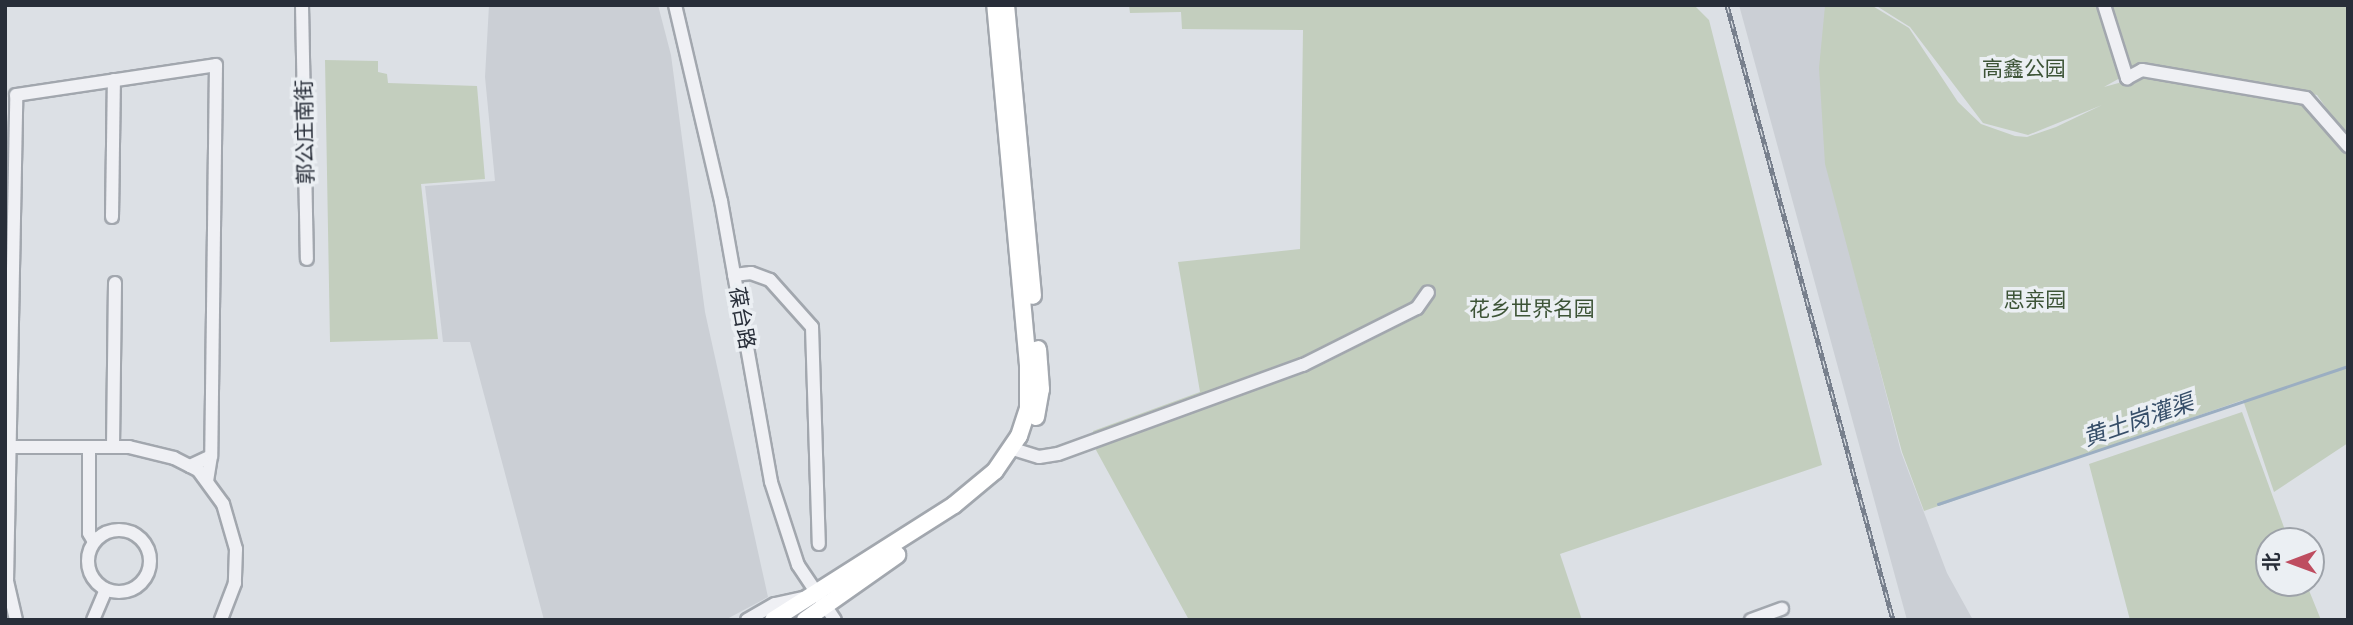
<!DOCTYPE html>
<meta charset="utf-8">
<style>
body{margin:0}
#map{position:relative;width:2353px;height:625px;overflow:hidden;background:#dce0e5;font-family:"PT Sans Narrow","Noto Sans SC",sans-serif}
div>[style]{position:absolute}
.built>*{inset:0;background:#cbcfd5}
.green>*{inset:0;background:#c3cebe}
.stream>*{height:2.5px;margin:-1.25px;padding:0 1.25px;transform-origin:1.25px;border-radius:1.25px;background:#9baec2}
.roads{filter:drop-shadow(2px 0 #a2a7ae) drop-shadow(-2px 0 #a2a7ae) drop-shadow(0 2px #a2a7ae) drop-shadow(0 -2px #a2a7ae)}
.minor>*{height:12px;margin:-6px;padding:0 6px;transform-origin:6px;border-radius:6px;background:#eff0f4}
.minor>.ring{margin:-6px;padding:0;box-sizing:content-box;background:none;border:12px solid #eff0f4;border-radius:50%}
.major>*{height:16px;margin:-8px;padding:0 8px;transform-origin:8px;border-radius:8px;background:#fff}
.rail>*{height:5px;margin-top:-2.5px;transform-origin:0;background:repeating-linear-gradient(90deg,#ebeff3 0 8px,#78808d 0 16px);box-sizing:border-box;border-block:2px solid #78808d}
span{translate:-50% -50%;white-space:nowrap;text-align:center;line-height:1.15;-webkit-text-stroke:7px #ebeff3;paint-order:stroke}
.park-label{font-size:21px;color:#3d5437}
.street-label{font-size:21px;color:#282e39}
.water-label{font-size:23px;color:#364e69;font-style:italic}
.frame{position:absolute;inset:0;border:7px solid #282e39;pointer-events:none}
.north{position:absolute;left:2255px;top:527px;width:70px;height:70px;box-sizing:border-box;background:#ebeff3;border:2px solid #9da2a9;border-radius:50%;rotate:270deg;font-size:19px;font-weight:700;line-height:28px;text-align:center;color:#282e39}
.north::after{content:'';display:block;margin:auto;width:24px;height:32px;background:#be4d60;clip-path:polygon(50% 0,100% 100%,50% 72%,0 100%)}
</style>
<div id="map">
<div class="built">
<i style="clip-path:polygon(489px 5px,658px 5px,671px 55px,705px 312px,768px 597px,725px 620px,544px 620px,470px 342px,443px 342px,425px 186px,495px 181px,485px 77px)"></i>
<i style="clip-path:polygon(1739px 5px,1829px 5px,1821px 93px,1827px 165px,1901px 452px,1947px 573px,1973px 620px,1907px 620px)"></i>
</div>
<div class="green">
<i style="clip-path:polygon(1129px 5px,1694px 5px,1709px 20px,1822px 465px,1560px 554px,1582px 620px,1189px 620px,1096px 450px,1093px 431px,1200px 392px,1178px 262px,1300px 249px,1303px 30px,1182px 29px,1181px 12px,1130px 13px)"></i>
<i style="clip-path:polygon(1871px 5px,1909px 28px,1958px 102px,1981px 124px,2015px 136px,2027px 137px,2056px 127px,2102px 105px,2028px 135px,1983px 123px,1910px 27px,1875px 5px,2348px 5px,2348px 139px,2317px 95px,2143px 65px,2104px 87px,2144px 76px,2307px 101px,2348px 151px,2348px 443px,2274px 492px,2243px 400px,1924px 511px,1902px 452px,1825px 164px,1819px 68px,1825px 6px)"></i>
<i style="clip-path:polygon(325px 60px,378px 61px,378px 72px,387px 74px,388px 83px,477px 86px,485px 179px,421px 184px,438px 339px,330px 342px)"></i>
<i style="clip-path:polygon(2242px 412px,2289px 541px,2269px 541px,2269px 583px,2306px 583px,2321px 620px,2130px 620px,2089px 464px)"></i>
</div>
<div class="stream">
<i style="left:1938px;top:504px;width:433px;rotate:-18.6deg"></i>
</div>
<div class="roads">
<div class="minor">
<i style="left:302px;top:5px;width:254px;rotate:88.9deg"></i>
<i style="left:675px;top:5px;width:201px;rotate:76.8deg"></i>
<i style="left:721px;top:201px;width:285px;rotate:79.9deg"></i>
<i style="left:771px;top:482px;width:87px;rotate:72deg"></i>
<i style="left:798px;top:565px;width:66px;rotate:56.1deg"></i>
<i style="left:2104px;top:5px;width:77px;rotate:72.5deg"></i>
<i style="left:2127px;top:78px;width:17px;rotate:-28deg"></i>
<i style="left:2142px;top:70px;width:166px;rotate:9.7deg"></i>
<i style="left:2306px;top:98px;width:64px;rotate:48.8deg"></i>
<i style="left:112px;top:217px;width:137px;rotate:-89.2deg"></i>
<i style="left:734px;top:275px;width:17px;rotate:-7deg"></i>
<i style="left:751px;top:273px;width:20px;rotate:20deg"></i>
<i style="left:770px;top:280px;width:63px;rotate:48.2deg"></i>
<i style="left:812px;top:327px;width:217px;rotate:88.2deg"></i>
<i style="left:10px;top:447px;width:119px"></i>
<i style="left:129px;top:447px;width:46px;rotate:13.7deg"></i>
<i style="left:174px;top:458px;width:27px;rotate:27deg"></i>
<i style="left:198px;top:470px;width:42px;rotate:53.7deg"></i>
<i style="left:223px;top:504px;width:47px;rotate:73.9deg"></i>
<i style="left:236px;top:549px;width:34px;rotate:92deg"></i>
<i style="left:235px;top:583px;width:40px;rotate:111deg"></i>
<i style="left:89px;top:447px;width:86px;rotate:90deg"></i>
<i style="left:89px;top:533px;width:8px;rotate:60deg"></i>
<i style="left:113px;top:447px;width:164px;rotate:-89.3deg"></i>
<i style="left:1013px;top:449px;width:27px;rotate:17deg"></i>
<i style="left:1039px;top:457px;width:19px;rotate:-9deg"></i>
<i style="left:1058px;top:454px;width:261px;rotate:-20deg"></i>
<i style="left:1303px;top:365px;width:127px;rotate:-26.6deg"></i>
<i style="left:1417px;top:308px;width:19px;rotate:-55deg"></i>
<i style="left:190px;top:466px;width:23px;rotate:-25deg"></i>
<i style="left:211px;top:456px;width:25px;rotate:99deg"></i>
<i class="ring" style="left:88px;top:530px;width:50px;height:50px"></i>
<i style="left:16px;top:620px;width:39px;rotate:-103deg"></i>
<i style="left:7px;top:582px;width:487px;rotate:-88.9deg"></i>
<i style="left:16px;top:95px;width:202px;rotate:-8.5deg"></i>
<i style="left:216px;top:65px;width:391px;rotate:90.7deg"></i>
<i style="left:93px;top:620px;width:33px;rotate:-67deg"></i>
<i style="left:747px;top:620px;width:32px;rotate:-30deg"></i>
<i style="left:775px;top:604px;width:29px;rotate:-12deg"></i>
<i style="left:1751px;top:620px;width:33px;rotate:-20deg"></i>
</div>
<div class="major">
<i style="left:1006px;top:5px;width:292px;rotate:84.7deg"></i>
<i style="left:1036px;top:417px;width:28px;rotate:-80deg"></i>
<i style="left:1041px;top:389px;width:40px;rotate:-94.3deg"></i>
<i style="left:773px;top:620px;width:214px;rotate:-32.4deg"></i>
<i style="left:954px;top:505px;width:53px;rotate:-39.7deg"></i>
<i style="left:995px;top:471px;width:42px;rotate:-55.6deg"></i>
<i style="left:1019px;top:436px;width:29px;rotate:-72deg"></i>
<i style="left:1028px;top:408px;width:43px;rotate:-90deg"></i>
<i style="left:1028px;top:365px;width:362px;rotate:-95.2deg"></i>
<i style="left:805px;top:620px;width:113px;rotate:-35.2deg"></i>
</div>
</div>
<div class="rail">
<i style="left:1727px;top:5px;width:637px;rotate:74.89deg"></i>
</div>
<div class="park-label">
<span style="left:2024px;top:69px">高鑫公园</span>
<span style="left:2035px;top:300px">思亲园</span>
<span style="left:1532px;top:309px">花乡世界名园</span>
</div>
<div class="street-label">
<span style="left:305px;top:132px;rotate:-91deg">郭公庄南街</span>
<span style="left:742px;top:318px;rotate:80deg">葆台路</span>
</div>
<div class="water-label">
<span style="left:2138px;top:420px;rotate:-19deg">黄土岗灌渠</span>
</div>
<div class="frame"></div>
<div class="north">北</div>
</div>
